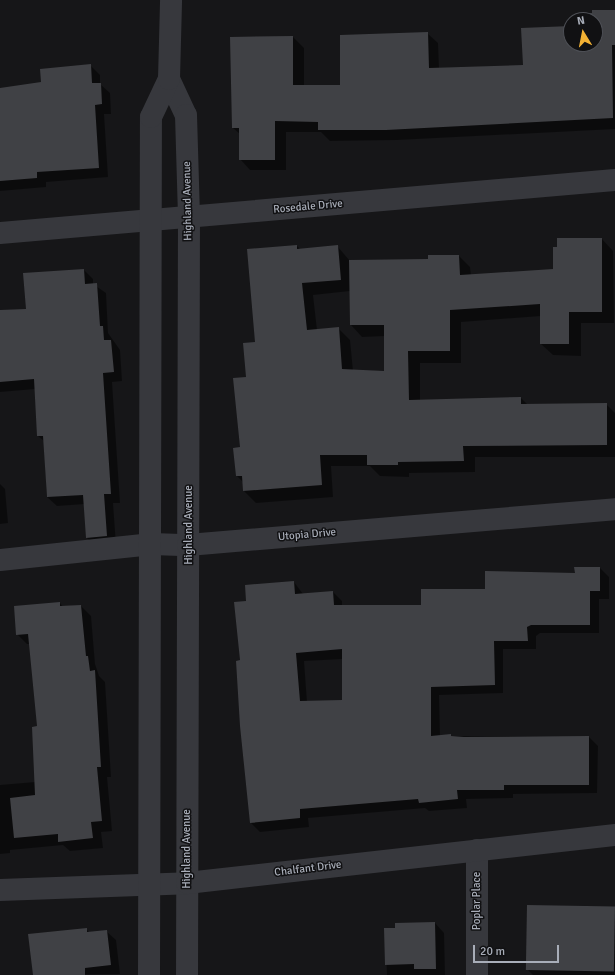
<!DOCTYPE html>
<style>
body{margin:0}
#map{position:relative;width:615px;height:975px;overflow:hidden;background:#161618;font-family:Signika,sans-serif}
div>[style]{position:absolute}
.shadow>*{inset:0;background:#0007}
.building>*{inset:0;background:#404145;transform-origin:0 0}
.street>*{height:22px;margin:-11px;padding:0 11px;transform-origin:11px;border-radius:11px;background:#37383d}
span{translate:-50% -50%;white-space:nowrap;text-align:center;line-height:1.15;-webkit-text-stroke:3px #111113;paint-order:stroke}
.street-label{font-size:11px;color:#a8adb8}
.north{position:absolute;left:563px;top:12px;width:40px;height:40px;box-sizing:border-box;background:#111113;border:1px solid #4d4f55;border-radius:50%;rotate:350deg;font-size:11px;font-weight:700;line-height:16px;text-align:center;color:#a8adb8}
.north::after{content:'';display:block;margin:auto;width:14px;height:18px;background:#f2b134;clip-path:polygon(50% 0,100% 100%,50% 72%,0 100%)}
.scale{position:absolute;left:473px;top:945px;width:86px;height:18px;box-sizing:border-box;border:2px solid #a8adb8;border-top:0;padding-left:5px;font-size:12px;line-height:14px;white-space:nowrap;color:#a8adb8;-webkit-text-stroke:3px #111113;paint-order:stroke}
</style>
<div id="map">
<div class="shadow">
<i style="clip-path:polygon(615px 11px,615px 129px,397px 140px,330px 141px,321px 132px,286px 132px,286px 170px,250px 170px,240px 159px,240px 134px,233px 128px,293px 37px,304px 48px,304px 86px,342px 86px,427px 33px,438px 43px,439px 68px,524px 66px,571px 27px,571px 44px,595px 44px,595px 20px,587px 20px)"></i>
<i style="clip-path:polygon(90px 65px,100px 75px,100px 84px,110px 93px,111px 114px,104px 114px,108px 177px,46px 182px,46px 187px,0 191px,0 89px,42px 83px)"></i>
<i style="clip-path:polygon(evenodd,602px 239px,613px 251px,614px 323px,581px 323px,581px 356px,553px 355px,541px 344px,541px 316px,461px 322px,461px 363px,420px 363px,420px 401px,521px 398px,528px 405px,606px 404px,615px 413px,615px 457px,475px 457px,475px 472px,409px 473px,409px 477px,380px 476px,370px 466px,331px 466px,333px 497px,256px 503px,244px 491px,243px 482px,237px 476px,247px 378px,256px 343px,297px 246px,301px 250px,338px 247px,350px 261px,429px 260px,459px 256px,470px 267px,471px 276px,554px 270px,602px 239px,350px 291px,351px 325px,362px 337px,385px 336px,385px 372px,353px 371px,350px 340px,338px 328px,317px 330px,313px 295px,350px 291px)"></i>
<i style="clip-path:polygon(84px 270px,93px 279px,93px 284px,106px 293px,108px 333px,120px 350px,122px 381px,112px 382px,120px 503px,113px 503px,116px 545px,96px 547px,87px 538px,85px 504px,57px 506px,47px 497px,44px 441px,38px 436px,35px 389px,0 392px,0 311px,27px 310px)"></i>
<i style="clip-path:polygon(0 484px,5px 489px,8px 523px,0 524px)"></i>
<i style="clip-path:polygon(evenodd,600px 568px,609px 577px,609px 599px,599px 599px,599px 633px,540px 633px,536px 636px,536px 649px,503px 649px,503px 693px,439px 695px,440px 736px,589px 737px,598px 746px,597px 793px,513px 794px,513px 798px,466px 799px,467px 808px,429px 811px,425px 808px,308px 818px,309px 827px,260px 832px,251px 823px,241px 661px,247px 602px,294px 582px,303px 594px,333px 592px,342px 601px,342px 606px,422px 606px,600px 568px,343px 659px,343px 701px,307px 702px,304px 661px,343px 659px)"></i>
<i style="clip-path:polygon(60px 603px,63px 607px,81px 606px,91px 616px,95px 664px,99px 676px,105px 682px,111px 777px,107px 777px,112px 831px,101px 832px,103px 848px,70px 851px,63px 845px,10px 850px,10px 853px,0 854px,0 785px,35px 782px,38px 727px,30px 644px,27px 644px,17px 634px)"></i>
<i style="clip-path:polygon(615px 907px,615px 975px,533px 975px,528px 970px)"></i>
<i style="clip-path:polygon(435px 923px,444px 933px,445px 975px,387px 975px,385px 929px)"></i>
<i style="clip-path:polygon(86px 929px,90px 933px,106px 931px,116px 940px,120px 974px,34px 975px)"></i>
</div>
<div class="building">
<i style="clip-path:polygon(592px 10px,615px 10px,615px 45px,612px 45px,613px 118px,386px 130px,318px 130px,318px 122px,275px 121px,275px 160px,239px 160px,239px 128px,232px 128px,230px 37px,293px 36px,293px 85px,340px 85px,340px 35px,428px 32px,429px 68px,523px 65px,521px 28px,571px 26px,571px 44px,595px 44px,595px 20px,586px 20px,586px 13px,592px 13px)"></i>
<i style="clip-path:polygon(91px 64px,92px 83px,101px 83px,102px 104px,95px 105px,99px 168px,37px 172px,37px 178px,0 181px,0 88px,41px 82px,40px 69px)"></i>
<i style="clip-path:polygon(557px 238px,602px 238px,602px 312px,569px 312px,569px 344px,540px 344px,540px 304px,450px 310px,450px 351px,408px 351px,409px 400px,521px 397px,521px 404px,607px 403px,607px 445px,463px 446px,464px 461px,398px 462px,398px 465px,367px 465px,367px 455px,320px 455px,322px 485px,243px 491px,242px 476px,236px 476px,233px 448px,240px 447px,233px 378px,246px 377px,243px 343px,255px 342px,247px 249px,297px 245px,297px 249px,338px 245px,341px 280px,302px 283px,307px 330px,339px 327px,342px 369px,384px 371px,384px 325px,350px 325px,349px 260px,428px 259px,428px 255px,459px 255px,460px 275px,553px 269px,553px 247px,557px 247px)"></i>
<i style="clip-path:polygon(84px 269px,85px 284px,97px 283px,100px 326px,103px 326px,104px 340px,111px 340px,114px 372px,103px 373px,111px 494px,104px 494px,107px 536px,86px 538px,83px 495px,47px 497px,43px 436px,37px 436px,34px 379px,0 382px,0 310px,26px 309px,23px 273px)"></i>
<i style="clip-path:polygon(evenodd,574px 567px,600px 567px,600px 591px,590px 591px,590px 625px,531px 625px,527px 627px,528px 641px,494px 641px,495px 685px,431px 687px,431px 736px,451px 734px,451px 736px,464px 737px,589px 736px,589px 785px,504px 785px,504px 790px,457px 790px,458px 799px,419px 803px,418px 799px,300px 809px,300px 818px,250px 823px,240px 726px,236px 661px,240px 660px,234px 602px,246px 601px,245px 585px,294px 581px,295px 594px,333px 591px,334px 605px,421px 605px,421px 589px,485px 589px,485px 571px,575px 573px,574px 567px,342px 649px,342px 700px,300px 701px,296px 653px,342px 649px)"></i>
<i style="clip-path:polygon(60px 602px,60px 606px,81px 605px,86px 656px,88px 656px,90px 671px,95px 670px,101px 767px,97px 767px,102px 821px,91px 822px,93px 838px,58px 842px,58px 834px,14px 838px,10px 798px,35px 795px,32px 727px,37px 726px,28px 634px,16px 635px,14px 606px)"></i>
<i style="left:527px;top:905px;width:88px;height:65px;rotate:1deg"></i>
<i style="clip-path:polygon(435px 922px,436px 969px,414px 969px,414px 964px,385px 965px,384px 928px,395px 928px,395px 923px)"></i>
<i style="clip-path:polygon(87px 928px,87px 932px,107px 930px,111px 965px,85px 968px,85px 975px,33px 975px,28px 934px)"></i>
</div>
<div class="street">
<i style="left:169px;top:79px;width:40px;rotate:65deg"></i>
<i style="left:186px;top:115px;width:103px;rotate:88.3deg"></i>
<i style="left:189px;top:218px;width:757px;rotate:90.15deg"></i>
<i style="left:0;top:233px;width:617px;rotate:-4.93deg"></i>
<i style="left:0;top:560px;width:153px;rotate:-6deg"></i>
<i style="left:152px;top:544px;width:36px;rotate:2deg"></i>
<i style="left:188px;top:545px;width:429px;rotate:-4.8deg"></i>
<i style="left:477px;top:850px;width:125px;rotate:90deg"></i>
<i style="left:0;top:890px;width:187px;rotate:-2.1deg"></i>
<i style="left:187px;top:883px;width:431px;rotate:-6.4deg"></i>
<i style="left:149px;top:975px;width:858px;rotate:-89.87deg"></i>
<i style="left:151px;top:117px;width:42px;rotate:-64.7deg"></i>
<i style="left:169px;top:79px;width:79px;rotate:-88.5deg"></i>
</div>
<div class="street-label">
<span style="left:188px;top:201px;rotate:-91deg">Highland Avenue</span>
<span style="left:308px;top:207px;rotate:-5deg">Rosedale Drive</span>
<span style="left:189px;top:525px;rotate:-90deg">Highland Avenue</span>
<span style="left:307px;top:535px;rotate:-5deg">Utopia Drive</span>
<span style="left:187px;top:849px;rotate:-90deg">Highland Avenue</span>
<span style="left:308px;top:869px;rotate:-7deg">Chalfant Drive</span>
<span style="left:477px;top:901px;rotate:-90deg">Poplar Place</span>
</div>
<div class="north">N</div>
<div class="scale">20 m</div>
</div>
